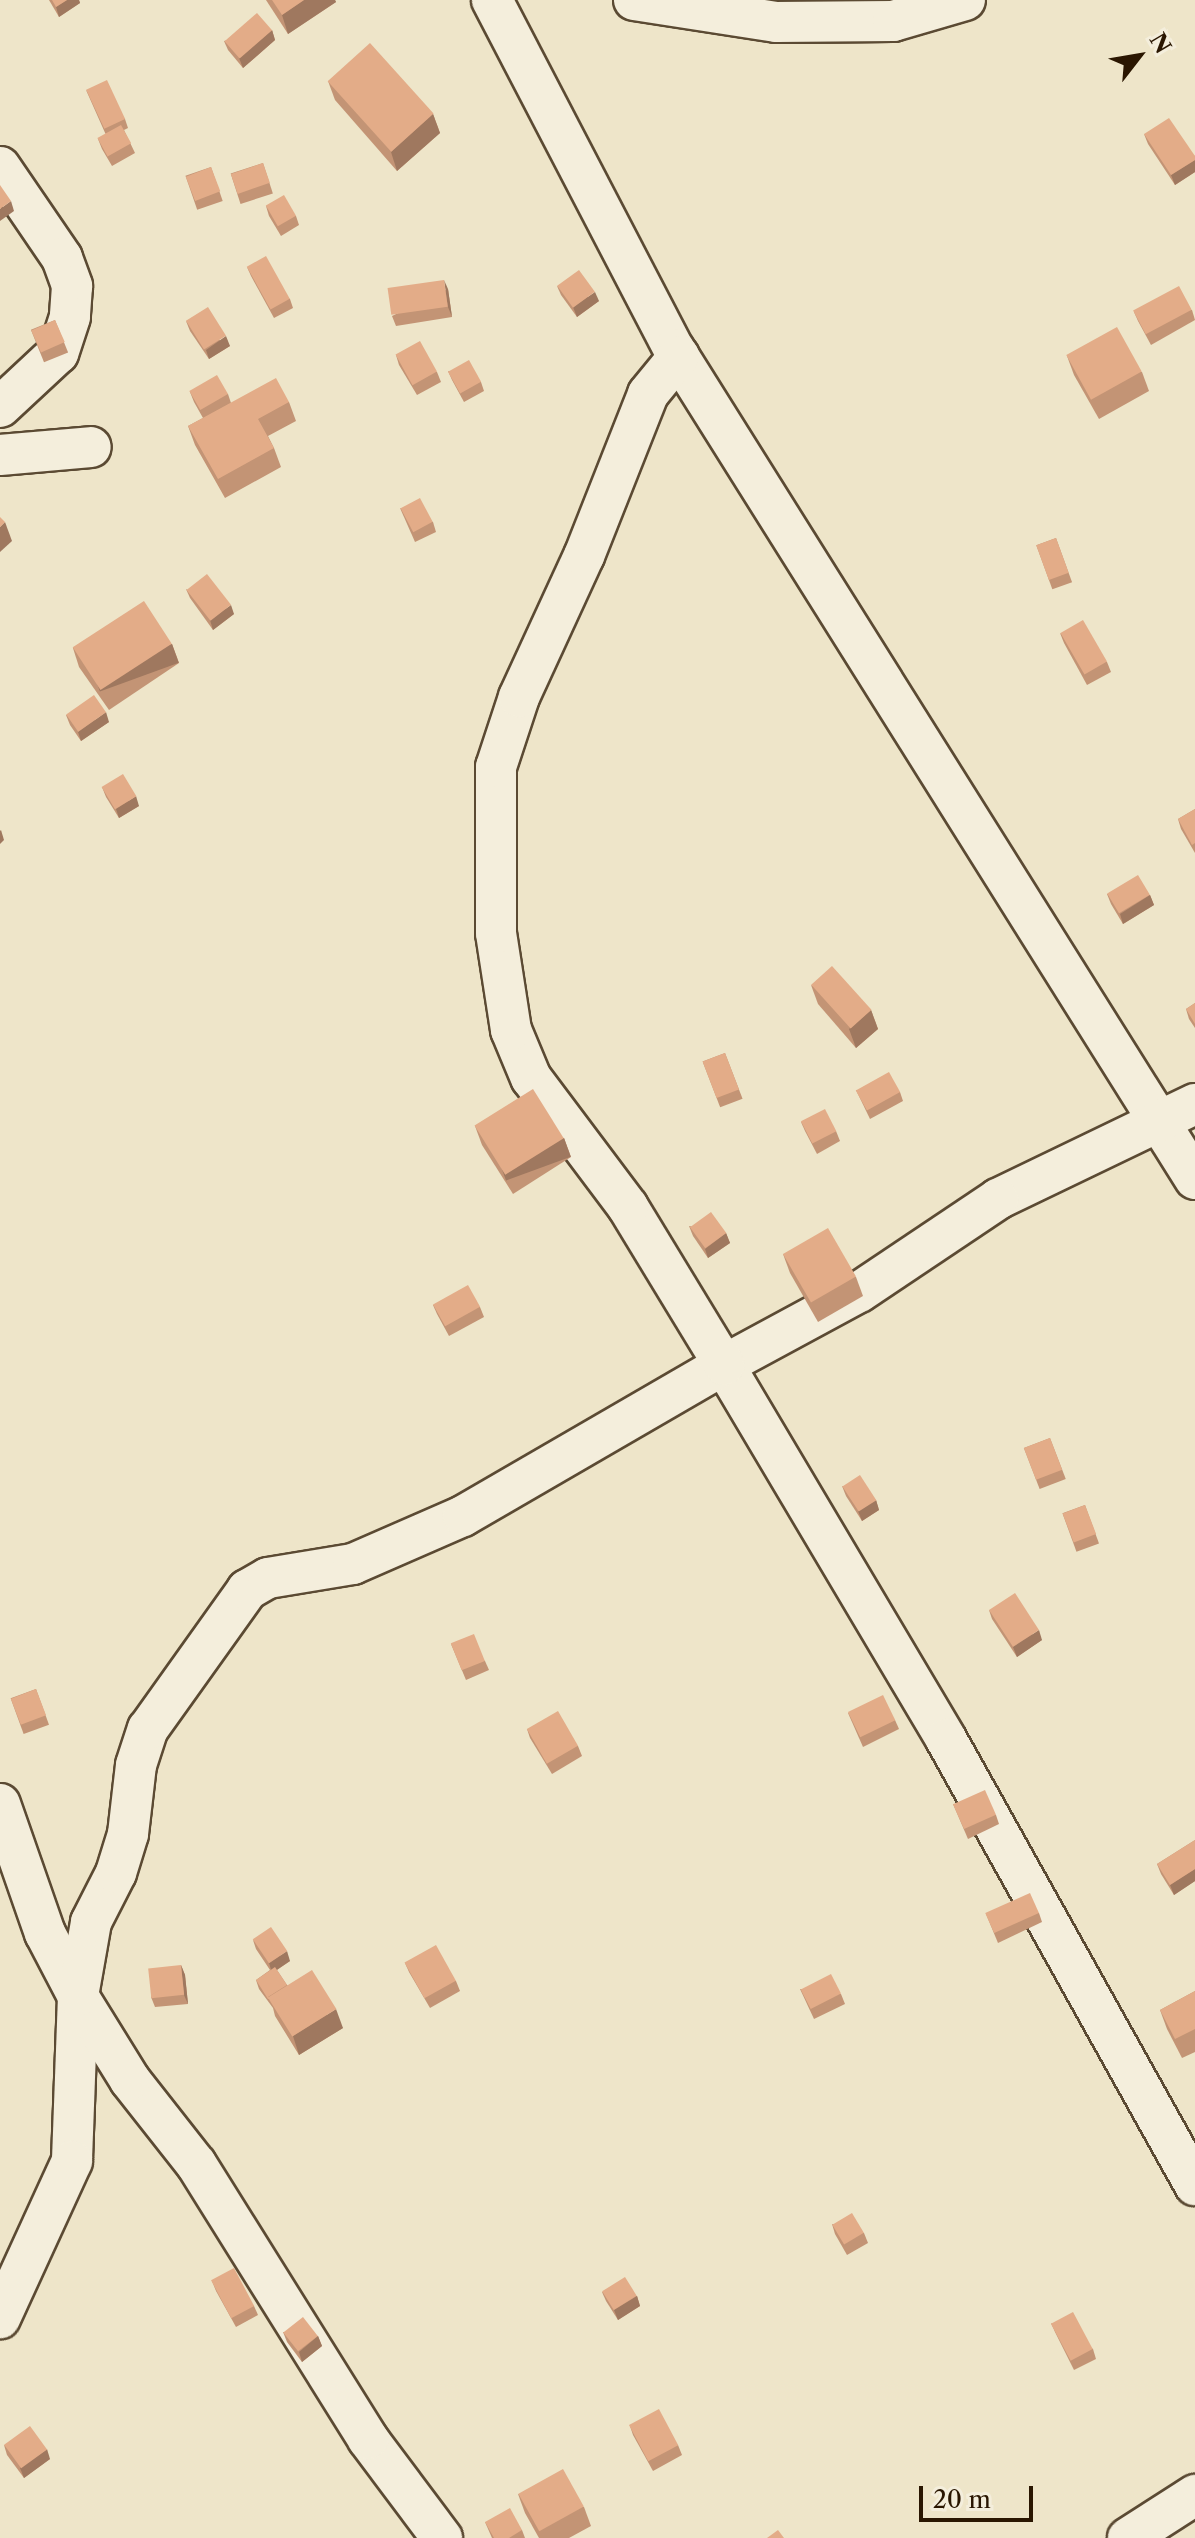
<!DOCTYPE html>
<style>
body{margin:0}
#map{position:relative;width:1195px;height:2538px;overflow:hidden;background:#eee5c9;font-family:"Libre Caslon Text",serif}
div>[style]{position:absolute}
.roads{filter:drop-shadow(2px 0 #5b4a33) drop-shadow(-2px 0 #5b4a33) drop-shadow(0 2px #5b4a33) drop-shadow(0 -2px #5b4a33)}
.minor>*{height:40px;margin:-20px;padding:0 20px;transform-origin:20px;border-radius:20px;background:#f4eedc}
.wall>*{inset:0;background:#c39475;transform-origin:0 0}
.shaded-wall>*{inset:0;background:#9f785f;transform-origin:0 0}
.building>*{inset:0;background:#e3ac88;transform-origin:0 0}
span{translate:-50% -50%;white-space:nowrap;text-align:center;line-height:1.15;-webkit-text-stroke:8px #f4eedc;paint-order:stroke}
.north{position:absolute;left:1099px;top:16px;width:80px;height:80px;-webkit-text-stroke:6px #f4eedc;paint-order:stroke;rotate:59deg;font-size:22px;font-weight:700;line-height:32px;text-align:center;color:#2a1601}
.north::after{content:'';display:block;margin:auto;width:28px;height:36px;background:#2a1601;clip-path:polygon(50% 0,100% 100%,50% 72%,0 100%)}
.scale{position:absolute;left:919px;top:2486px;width:114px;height:36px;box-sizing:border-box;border:4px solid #2a1601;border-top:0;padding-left:10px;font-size:24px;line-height:28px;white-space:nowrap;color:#2a1601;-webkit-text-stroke:6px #f4eedc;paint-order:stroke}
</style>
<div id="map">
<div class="roads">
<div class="minor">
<i style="left:492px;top:0;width:394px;rotate:62.5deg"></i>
<i style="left:674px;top:349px;width:980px;rotate:57.88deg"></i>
<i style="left:634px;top:0;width:144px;rotate:8.8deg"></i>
<i style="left:776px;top:22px;width:117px;rotate:-0.5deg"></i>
<i style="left:893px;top:21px;width:75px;rotate:-16.3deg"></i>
<i style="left:0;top:167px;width:110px;rotate:55.7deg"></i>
<i style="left:62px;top:258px;width:30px;rotate:70deg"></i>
<i style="left:72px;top:286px;width:31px;rotate:94deg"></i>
<i style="left:70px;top:317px;width:38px;rotate:108deg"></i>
<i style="left:58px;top:353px;width:79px;rotate:137deg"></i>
<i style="left:0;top:455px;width:91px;rotate:-5deg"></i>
<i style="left:1195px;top:1104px;width:219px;rotate:154.3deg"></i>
<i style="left:998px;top:1199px;width:167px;rotate:146.2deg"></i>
<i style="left:859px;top:1292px;width:153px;rotate:151.6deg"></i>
<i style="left:724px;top:1365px;width:435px;rotate:59.3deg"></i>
<i style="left:946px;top:1739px;width:511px;rotate:60.83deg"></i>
<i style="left:0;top:1804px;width:137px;rotate:70.8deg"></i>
<i style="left:45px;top:1933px;width:71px;rotate:62.4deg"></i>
<i style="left:78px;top:1996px;width:165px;rotate:92.1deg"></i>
<i style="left:72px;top:2161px;width:173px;rotate:114.6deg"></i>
<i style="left:442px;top:2538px;width:124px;rotate:-126.8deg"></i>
<i style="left:368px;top:2439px;width:324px;rotate:-122deg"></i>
<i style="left:196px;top:2164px;width:107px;rotate:-128.2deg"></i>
<i style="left:130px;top:2080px;width:99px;rotate:-121.8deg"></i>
<i style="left:78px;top:1996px;width:75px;rotate:-80deg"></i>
<i style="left:91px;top:1922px;width:55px;rotate:-63deg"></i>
<i style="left:116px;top:1873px;width:41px;rotate:-72.9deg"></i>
<i style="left:128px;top:1834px;width:69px;rotate:-83.4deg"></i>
<i style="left:136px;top:1765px;width:38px;rotate:-72deg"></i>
<i style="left:148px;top:1729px;width:171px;rotate:-54.5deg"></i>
<i style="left:247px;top:1590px;width:24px;rotate:-30deg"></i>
<i style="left:268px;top:1578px;width:86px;rotate:-9.4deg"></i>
<i style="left:353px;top:1564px;width:120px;rotate:-23.6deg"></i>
<i style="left:463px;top:1516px;width:302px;rotate:-30.1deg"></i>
<i style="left:724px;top:1365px;width:185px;rotate:-121.3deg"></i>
<i style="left:628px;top:1207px;width:161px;rotate:-126.9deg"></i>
<i style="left:531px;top:1078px;width:52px;rotate:-112.6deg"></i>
<i style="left:511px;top:1030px;width:98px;rotate:-98.8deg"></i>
<i style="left:496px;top:933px;width:166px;rotate:-90deg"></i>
<i style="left:496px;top:767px;width:74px;rotate:-71.8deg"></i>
<i style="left:519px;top:697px;width:155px;rotate:-65.3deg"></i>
<i style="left:584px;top:556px;width:174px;rotate:-68.4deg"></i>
<i style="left:648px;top:394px;width:49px;rotate:-50.8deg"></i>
<i style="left:1128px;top:2538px;width:80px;rotate:-32.7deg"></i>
</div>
</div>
<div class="wall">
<i style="clip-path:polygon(49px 0,79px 0,80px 3px,59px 17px)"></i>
<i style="clip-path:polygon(266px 0,335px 0,336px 2px,288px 34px)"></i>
<i style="clip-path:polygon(272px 30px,275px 40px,243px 68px,228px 50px,224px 41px)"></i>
<i style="clip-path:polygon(328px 81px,433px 114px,440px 133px,397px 171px,335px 100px)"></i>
<i style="clip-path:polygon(86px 90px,125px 119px,128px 128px,124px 130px,135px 153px,112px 166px,102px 149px,98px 139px,106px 135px)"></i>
<i style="clip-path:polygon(1144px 134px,1195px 156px,1195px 172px,1175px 185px,1148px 144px)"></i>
<i style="left:263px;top:163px;width:32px;height:34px;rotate:72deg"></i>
<i style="left:211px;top:167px;width:36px;height:27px;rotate:71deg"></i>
<i style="clip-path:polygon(266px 206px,296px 216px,299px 225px,281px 236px,269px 216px)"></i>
<i style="clip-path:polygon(247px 267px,290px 299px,293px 308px,274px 318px,251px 276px)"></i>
<i style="clip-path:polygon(557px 286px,599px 301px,577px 317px,561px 295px)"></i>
<i style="clip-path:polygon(448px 289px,452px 317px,396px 326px,392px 316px)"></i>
<i style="clip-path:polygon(1192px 310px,1195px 320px,1151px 345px,1138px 321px,1134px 312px)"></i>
<i style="left:55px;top:320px;width:35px;height:26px;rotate:68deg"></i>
<i style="clip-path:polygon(186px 321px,230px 346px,209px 359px,190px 331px)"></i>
<i style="clip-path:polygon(396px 355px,437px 372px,441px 382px,417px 395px,399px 365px)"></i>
<i style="clip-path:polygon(1067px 356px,1142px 372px,1149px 391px,1099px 419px,1074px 375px)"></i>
<i style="clip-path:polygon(448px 371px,481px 382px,484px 391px,464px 402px,452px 380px)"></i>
<i style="clip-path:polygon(190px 392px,228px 394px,231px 403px,289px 402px,296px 421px,268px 436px,274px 448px,281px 467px,225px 498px,195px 445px,188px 426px,203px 418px,194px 402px)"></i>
<i style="clip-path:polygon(400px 508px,433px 522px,436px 532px,415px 542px)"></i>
<i style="left:1056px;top:538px;width:47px;height:21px;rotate:70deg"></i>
<i style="clip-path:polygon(186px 589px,234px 614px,213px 630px,190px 598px)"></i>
<i style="clip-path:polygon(1060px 633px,1107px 662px,1111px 672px,1087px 685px,1064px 643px)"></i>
<i style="clip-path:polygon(172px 644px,179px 663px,109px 710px,79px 667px,73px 648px)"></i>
<i style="clip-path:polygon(66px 715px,109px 722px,81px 741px,70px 725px)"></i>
<i style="clip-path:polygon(102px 787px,139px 806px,119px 818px,106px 797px)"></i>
<i style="clip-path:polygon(1195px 809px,1195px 853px,1181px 829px,1178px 819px)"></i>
<i style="clip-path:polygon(1107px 894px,1150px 895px,1154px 905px,1123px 924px,1111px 904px)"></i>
<i style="clip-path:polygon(811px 985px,871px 1010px,878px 1029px,856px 1048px,818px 1004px)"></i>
<i style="clip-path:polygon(1195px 1003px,1195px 1028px,1189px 1019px,1186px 1009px)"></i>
<i style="left:725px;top:1053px;width:49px;height:24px;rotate:69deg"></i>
<i style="clip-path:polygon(856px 1090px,900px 1092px,903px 1101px,870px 1119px)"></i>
<i style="clip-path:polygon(801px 1122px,836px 1131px,840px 1141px,817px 1154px,805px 1131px)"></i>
<i style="clip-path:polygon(475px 1126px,564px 1138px,571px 1157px,513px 1194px,482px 1145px)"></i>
<i style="clip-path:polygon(689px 1226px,726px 1233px,730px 1243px,708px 1258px,693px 1236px)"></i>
<i style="clip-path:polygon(783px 1254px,856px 1277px,863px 1296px,818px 1322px,790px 1273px)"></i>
<i style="clip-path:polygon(433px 1305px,480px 1307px,484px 1317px,449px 1336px,437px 1314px)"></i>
<i style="left:1050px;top:1438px;width:44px;height:28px;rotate:69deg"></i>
<i style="clip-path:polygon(842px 1486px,876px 1500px,879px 1510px,862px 1521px,846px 1496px)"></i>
<i style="left:1085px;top:1505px;width:41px;height:24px;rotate:70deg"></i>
<i style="clip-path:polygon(989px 1610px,1042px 1640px,1017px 1657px,992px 1619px)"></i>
<i style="clip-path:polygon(451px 1644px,485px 1661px,489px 1670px,466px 1680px)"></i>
<i style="left:36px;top:1689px;width:38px;height:27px;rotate:70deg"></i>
<i style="clip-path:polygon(848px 1713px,895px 1720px,899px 1729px,863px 1747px)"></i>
<i style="clip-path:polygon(527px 1729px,578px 1746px,582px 1756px,552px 1774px,530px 1738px)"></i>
<i style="clip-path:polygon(953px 1804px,996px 1815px,999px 1824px,968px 1839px)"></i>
<i style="clip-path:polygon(1195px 1840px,1195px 1881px,1174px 1895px,1161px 1874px,1157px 1864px)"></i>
<i style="clip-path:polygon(1039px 1913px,1042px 1922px,998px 1943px,986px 1914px)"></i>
<i style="clip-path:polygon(253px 1940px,290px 1961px,277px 1970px,287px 1985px,343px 2028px,299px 2055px,275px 2016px,273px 2008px,259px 1989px,256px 1980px,270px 1970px,256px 1949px)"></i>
<i style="clip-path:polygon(405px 1963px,456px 1981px,460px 1991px,430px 2008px,409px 1972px)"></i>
<i style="clip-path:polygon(181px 1965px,185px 1975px,188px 2004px,155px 2007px,151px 1997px)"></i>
<i style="clip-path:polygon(800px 1989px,841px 1994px,845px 2004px,814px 2019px)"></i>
<i style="clip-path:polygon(1195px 1991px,1195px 2052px,1182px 2058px,1167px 2029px,1160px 2010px)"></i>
<i style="clip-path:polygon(832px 2224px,864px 2233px,868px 2243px,847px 2255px,835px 2234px)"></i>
<i style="clip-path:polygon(212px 2281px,254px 2306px,258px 2315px,236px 2327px,216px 2291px)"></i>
<i style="clip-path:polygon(602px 2292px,637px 2296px,640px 2306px,618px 2320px,606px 2301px)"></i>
<i style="clip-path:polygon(1051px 2323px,1093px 2349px,1096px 2359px,1074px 2370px,1055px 2332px)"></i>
<i style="clip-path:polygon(283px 2332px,318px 2336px,322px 2346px,302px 2362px,287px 2342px)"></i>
<i style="clip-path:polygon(630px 2426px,678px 2445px,682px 2455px,653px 2471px,633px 2435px)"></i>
<i style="clip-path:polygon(4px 2445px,50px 2459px,24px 2478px,7px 2455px)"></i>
<i style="clip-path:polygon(518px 2494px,584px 2507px,591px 2526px,569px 2538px,539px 2538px,525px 2513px)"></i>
<i style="clip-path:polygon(485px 2522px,522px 2530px,525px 2538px,492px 2538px)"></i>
</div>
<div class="shaded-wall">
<i style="clip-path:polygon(67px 0,79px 0,80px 3px,59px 17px,56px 7px)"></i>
<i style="clip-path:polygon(304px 0,335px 0,336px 2px,288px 34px,282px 15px)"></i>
<i style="clip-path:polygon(272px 30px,275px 40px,243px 68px,239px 58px)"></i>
<i style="clip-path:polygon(433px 114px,440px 133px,397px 171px,391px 152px)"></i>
<i style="clip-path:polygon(1195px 160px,1195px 172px,1175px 185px,1171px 175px)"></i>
<i style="clip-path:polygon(11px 201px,14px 211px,0 221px,0 209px)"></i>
<i style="clip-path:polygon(444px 280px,448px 289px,452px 317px,448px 307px)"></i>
<i style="clip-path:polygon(595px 292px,599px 301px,577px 317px,573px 307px)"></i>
<i style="clip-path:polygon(226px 336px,230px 346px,209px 359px,206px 350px)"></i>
<i style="clip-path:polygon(5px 522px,12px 541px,0 552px,0 527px)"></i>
<i style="clip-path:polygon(231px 605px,234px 614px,213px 630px,210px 620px)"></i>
<i style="left:172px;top:644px;width:20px;height:84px;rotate:70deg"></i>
<i style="clip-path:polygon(106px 712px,109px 722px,81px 741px,78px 732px)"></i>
<i style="clip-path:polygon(136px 796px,139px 806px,119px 818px,116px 809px)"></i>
<i style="clip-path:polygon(1px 830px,4px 840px,0 844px,0 831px)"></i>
<i style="clip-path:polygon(1150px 895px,1154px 905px,1123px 924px,1120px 914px)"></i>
<i style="clip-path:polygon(871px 1010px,878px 1029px,856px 1048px,849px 1029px)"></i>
<i style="left:564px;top:1138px;width:20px;height:69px;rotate:70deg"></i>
<i style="clip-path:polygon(726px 1233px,730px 1243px,708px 1258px,705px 1249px)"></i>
<i style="clip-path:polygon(876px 1500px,879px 1510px,862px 1521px,858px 1511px)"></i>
<i style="clip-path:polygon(1039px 1630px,1042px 1640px,1017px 1657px,1013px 1647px)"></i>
<i style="clip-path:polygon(1195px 1869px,1195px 1881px,1174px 1895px,1170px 1885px)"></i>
<i style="clip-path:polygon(287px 1951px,290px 1961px,272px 1973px,269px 1963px)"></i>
<i style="clip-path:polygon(181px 1965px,185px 1975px,188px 2004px,184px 1995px)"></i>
<i style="clip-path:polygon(336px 2009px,343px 2028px,299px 2055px,293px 2036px)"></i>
<i style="clip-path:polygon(637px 2296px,640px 2306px,618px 2320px,614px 2310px)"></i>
<i style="clip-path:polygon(318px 2336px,322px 2346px,302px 2362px,299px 2352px)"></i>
<i style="clip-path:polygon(47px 2449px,50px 2459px,24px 2478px,20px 2468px)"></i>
</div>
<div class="building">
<i style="clip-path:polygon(52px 0,67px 0,56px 7px)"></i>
<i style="clip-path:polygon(272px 0,304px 0,282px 15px)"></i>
<i style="left:257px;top:13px;width:23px;height:43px;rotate:49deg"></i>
<i style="left:370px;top:43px;width:95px;height:57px;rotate:48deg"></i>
<i style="left:107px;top:80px;width:43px;height:23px;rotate:65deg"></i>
<i style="clip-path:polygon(1169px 118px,1195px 156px,1195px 160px,1171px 175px,1144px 134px)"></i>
<i style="left:121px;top:125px;width:21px;height:27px;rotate:61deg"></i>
<i style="left:263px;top:163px;width:21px;height:34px;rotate:71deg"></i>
<i style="left:211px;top:167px;width:26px;height:27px;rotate:69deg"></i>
<i style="clip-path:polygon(0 185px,11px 201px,0 209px)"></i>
<i style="left:284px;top:195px;width:24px;height:21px;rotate:60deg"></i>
<i style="left:266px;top:256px;width:49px;height:22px;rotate:61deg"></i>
<i style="left:579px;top:270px;width:27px;height:27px;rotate:54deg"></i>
<i style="left:444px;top:280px;width:27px;height:57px;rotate:82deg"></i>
<i style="left:1179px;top:286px;width:27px;height:52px;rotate:62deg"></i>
<i style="left:208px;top:307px;width:34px;height:26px;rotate:58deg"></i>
<i style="left:55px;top:320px;width:24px;height:26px;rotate:66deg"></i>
<i style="left:1117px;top:327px;width:51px;height:58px;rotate:61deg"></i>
<i style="left:420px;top:341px;width:35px;height:28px;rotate:61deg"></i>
<i style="left:469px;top:360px;width:25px;height:24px;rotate:61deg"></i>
<i style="left:217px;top:375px;width:22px;height:32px;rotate:60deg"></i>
<i style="clip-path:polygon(276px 378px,289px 402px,258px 419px,274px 448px,218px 479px,188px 426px)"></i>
<i style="left:420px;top:498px;width:27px;height:22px;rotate:62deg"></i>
<i style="clip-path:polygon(0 517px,5px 522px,0 527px)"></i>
<i style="left:1056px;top:538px;width:37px;height:21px;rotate:70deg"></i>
<i style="left:207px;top:574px;width:39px;height:26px;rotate:52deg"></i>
<i style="left:144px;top:601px;width:51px;height:85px;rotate:57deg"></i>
<i style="left:1083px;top:620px;width:48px;height:26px;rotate:60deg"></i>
<i style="left:94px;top:695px;width:21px;height:34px;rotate:55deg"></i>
<i style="left:123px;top:774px;width:26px;height:25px;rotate:59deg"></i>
<i style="clip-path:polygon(1195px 809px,1195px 843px,1192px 845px,1178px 819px)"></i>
<i style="left:1138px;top:875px;width:23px;height:36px;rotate:59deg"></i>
<i style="left:832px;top:966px;width:59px;height:28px;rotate:48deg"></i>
<i style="clip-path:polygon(1195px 1003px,1195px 1024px,1186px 1009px)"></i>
<i style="left:725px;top:1053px;width:39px;height:24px;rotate:69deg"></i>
<i style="left:889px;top:1072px;width:23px;height:38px;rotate:61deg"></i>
<i style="left:533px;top:1089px;width:58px;height:69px;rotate:58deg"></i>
<i style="left:825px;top:1109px;width:25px;height:27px;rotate:63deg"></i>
<i style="left:711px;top:1212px;width:26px;height:26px;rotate:54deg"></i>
<i style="left:828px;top:1228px;width:56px;height:52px;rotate:60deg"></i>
<i style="left:468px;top:1285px;width:25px;height:40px;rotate:61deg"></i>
<i style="left:1050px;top:1438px;width:34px;height:28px;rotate:69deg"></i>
<i style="left:860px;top:1475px;width:30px;height:21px;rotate:57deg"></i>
<i style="left:1085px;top:1505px;width:31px;height:24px;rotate:69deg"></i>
<i style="left:1015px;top:1593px;width:44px;height:31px;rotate:57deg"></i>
<i style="left:474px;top:1634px;width:29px;height:25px;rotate:68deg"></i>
<i style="left:36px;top:1689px;width:28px;height:27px;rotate:69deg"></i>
<i style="left:883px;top:1695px;width:28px;height:39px;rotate:64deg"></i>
<i style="left:558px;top:1711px;width:40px;height:36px;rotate:60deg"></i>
<i style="left:985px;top:1790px;width:27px;height:35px;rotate:66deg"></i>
<i style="clip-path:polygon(1195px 1840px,1195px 1869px,1170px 1885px,1157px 1864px)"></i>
<i style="left:1030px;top:1893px;width:22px;height:49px;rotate:66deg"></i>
<i style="left:271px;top:1927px;width:29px;height:22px;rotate:56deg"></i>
<i style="left:436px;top:1945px;width:41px;height:36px;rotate:61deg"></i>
<i style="left:181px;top:1965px;width:30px;height:33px;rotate:84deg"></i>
<i style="clip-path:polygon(275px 1967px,287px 1985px,268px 1997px,270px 1999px,268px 1999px,256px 1980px)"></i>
<i style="left:312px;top:1970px;width:46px;height:52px;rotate:58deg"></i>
<i style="left:831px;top:1974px;width:22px;height:34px;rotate:63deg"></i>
<i style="clip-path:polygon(1195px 1991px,1195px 2029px,1175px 2039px,1160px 2010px)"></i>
<i style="left:852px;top:2213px;width:23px;height:23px;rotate:59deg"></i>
<i style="left:234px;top:2268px;width:43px;height:26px;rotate:62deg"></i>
<i style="left:625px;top:2277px;width:22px;height:27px;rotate:58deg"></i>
<i style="left:1073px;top:2312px;width:42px;height:25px;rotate:62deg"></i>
<i style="left:303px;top:2317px;width:24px;height:25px;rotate:52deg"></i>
<i style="left:659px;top:2409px;width:41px;height:34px;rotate:62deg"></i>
<i style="left:30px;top:2426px;width:29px;height:32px;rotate:54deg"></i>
<i style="left:563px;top:2469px;width:43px;height:51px;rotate:61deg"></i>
<i style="clip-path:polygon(510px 2508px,522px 2530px,509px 2538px,494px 2538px,485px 2522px)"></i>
<i style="clip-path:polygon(778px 2530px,784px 2538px,767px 2538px)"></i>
</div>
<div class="north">N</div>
<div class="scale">20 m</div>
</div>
